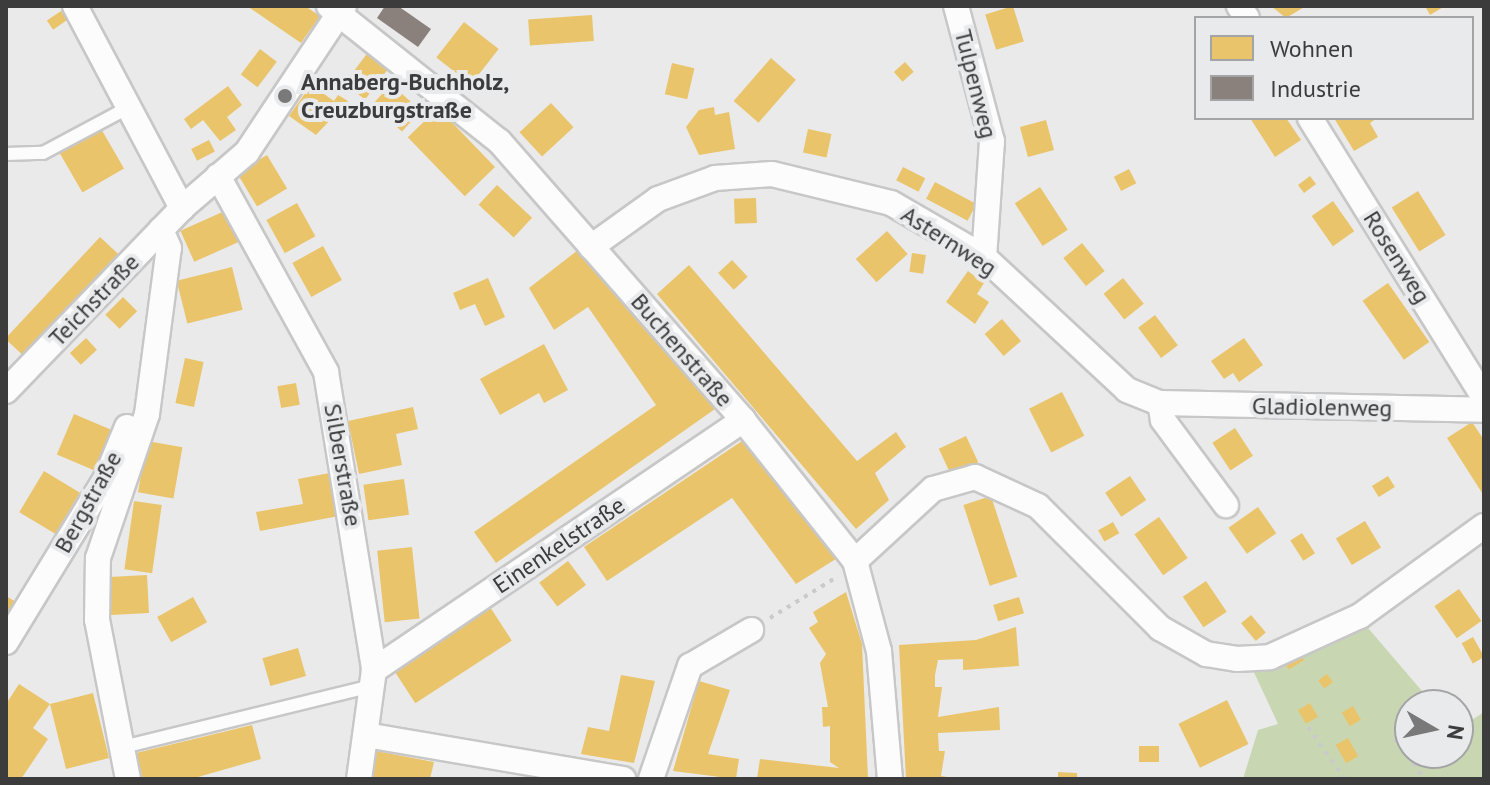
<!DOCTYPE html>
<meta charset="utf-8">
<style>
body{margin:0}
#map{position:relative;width:1490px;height:785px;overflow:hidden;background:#eaeaeb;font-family:"PT Sans",sans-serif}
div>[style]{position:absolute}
.green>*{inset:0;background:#c8d7b2}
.homes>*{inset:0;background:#e9c46a;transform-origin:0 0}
.industry>*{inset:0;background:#8a817c}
.path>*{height:4px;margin-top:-2px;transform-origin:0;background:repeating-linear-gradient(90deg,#cacacb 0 4px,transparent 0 10px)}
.roads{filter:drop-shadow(2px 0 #c7c7c8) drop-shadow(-2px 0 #c7c7c8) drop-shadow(0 2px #c7c7c8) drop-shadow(0 -2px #c7c7c8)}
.lane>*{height:12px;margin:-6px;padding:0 6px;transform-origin:6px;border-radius:6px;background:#fcfcfc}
.street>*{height:24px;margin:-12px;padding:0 12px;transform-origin:12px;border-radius:12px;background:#fcfcfc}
.dots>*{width:22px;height:22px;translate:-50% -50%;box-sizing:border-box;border:4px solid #e9eaec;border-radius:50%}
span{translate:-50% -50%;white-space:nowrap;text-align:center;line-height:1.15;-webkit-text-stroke:8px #e9eaec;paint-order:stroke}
.poi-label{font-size:24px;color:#3c3c3d;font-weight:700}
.left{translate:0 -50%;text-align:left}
.street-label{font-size:24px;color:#3c3c3d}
.frame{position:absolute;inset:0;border:8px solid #3c3c3d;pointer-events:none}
.legend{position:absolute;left:1194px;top:16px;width:280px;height:104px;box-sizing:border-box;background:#e9eaec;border:2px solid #a4a4a6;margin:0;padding:10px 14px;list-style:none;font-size:24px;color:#3c3c3d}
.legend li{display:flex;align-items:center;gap:16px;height:40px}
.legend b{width:40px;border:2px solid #a4a4a6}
.north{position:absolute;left:1394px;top:689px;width:80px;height:80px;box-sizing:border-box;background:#e9eaec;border:2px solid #a4a4a6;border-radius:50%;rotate:99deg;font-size:22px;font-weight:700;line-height:32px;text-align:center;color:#3c3c3d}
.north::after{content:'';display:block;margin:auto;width:28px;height:36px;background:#79797a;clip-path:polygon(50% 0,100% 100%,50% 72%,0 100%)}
</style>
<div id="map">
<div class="green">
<i style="clip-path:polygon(1362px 621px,1434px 705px,1410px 705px,1410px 753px,1458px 753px,1458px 729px,1484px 712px,1484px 779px,1243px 779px,1258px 730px,1278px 724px,1251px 666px)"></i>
</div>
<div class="homes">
<i style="clip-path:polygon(247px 6px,305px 6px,320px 16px,301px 43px)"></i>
<i style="left:1013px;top:6px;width:37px;height:29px;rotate:73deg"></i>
<i style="clip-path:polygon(1271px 6px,1306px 6px,1286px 18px)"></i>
<i style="clip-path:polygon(1425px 6px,1445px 6px,1430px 15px)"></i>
<i style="left:61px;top:11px;width:11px;height:17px;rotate:56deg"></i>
<i style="left:592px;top:15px;width:26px;height:64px;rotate:86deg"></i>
<i style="left:464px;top:22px;width:44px;height:45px;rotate:38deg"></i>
<i style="left:260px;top:49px;width:21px;height:32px;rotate:37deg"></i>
<i style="left:369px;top:51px;width:26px;height:41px;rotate:37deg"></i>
<i style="left:771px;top:58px;width:33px;height:57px;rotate:41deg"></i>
<i style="left:905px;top:62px;width:13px;height:15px;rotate:48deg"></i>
<i style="left:672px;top:63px;width:23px;height:32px;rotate:13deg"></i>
<i style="left:391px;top:84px;width:40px;height:28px;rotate:42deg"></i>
<i style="clip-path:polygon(311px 85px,334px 101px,338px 95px,348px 101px,316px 135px,289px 116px)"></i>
<i style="clip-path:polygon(228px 86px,242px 105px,227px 117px,236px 130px,220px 141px,203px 120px,191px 129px,184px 119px)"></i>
<i style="left:551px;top:103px;width:33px;height:43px;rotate:47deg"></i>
<i style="clip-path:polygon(714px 107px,715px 115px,729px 112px,735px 149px,699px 155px,686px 127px,699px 110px)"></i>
<i style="left:438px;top:108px;width:82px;height:42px;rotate:46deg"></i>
<i style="clip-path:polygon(1250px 118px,1286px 118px,1301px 140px,1275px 157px)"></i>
<i style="clip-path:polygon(1334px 118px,1377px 118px,1370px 123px,1378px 137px,1354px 151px)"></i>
<i style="left:1046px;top:120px;width:31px;height:27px;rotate:75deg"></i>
<i style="left:100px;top:127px;width:48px;height:48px;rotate:60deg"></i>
<i style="left:808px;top:129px;width:24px;height:24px;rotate:12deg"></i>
<i style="left:209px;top:140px;width:13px;height:20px;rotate:63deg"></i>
<i style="left:267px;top:155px;width:39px;height:35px;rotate:59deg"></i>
<i style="left:903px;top:167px;width:25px;height:15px;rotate:27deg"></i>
<i style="left:1129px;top:169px;width:16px;height:17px;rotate:63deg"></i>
<i style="left:1310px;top:176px;width:10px;height:15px;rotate:53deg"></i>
<i style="left:935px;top:182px;width:47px;height:19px;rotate:28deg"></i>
<i style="left:497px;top:185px;width:48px;height:27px;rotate:43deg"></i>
<i style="left:1040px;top:187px;width:51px;height:30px;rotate:57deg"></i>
<i style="left:1418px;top:191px;width:52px;height:31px;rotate:58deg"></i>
<i style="left:756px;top:198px;width:25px;height:22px;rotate:88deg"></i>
<i style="left:1333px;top:201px;width:37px;height:26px;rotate:55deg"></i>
<i style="left:297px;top:203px;width:38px;height:35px;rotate:61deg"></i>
<i style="left:227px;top:210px;width:34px;height:51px;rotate:66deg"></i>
<i style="left:887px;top:231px;width:31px;height:42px;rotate:48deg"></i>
<i style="left:100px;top:237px;width:25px;height:139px;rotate:43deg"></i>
<i style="left:1082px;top:243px;width:36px;height:24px;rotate:51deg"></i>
<i style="left:323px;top:246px;width:39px;height:35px;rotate:61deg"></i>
<i style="clip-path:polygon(578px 250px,715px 409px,496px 563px,474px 532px,656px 405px,588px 307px,554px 330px,529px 288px)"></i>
<i style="left:912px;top:253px;width:14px;height:19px;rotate:8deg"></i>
<i style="left:732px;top:260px;width:23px;height:19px;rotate:47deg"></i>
<i style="clip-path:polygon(689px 265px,857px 461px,896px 432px,906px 447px,875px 473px,889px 500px,856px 529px,657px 294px)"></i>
<i style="left:232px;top:267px;width:44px;height:57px;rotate:76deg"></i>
<i style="clip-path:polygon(968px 271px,984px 283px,977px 294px,989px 302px,975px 324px,946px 302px)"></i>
<i style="clip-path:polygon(488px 278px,505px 317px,485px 326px,475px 304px,460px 310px,453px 293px)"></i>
<i style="left:1123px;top:278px;width:33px;height:25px;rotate:51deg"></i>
<i style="left:1388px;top:283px;width:72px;height:31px;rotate:55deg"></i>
<i style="left:123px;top:297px;width:20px;height:25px;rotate:45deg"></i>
<i style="left:1155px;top:315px;width:38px;height:21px;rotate:53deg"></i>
<i style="left:1002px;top:319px;width:29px;height:23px;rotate:49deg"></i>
<i style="left:86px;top:338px;width:16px;height:22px;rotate:47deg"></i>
<i style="clip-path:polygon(1244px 338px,1263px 365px,1239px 382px,1233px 373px,1224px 379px,1211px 361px)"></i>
<i style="clip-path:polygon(544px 344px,568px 390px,544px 403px,539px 393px,500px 415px,480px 379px)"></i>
<i style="left:185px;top:358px;width:19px;height:46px;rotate:12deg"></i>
<i style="left:296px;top:383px;width:22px;height:19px;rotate:80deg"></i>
<i style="left:1062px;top:392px;width:49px;height:37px;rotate:63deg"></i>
<i style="clip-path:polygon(413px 407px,418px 429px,396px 434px,402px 465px,359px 474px,348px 421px)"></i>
<i style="left:74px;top:414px;width:41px;height:44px;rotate:23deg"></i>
<i style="clip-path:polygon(1472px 422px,1484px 440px,1484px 496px,1447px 438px)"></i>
<i style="left:1235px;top:428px;width:33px;height:27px;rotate:57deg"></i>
<i style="left:966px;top:436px;width:29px;height:30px;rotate:65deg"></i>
<i style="clip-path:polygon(745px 439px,839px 557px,796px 584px,732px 498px,607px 581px,584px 547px)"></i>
<i style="left:147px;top:441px;width:36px;height:52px;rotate:10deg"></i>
<i style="left:44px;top:471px;width:42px;height:48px;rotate:31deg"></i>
<i style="clip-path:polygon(335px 472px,344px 515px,260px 531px,256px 512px,303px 504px,298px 479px)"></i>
<i style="left:1130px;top:476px;width:29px;height:30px;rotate:56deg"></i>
<i style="left:1388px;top:476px;width:13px;height:19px;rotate:58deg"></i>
<i style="left:404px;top:479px;width:36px;height:41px;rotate:82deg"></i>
<i style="left:991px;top:496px;width:85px;height:29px;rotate:72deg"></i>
<i style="left:134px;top:501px;width:28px;height:69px;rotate:8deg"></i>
<i style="left:1258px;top:507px;width:32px;height:36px;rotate:55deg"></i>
<i style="left:1159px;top:517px;width:50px;height:30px;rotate:55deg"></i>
<i style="left:1365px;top:521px;width:31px;height:34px;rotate:59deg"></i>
<i style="left:1113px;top:522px;width:13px;height:17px;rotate:61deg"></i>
<i style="left:1302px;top:533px;width:24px;height:14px;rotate:57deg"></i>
<i style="left:412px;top:547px;width:72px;height:35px;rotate:84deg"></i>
<i style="left:568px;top:561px;width:30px;height:36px;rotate:53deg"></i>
<i style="left:147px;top:575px;width:38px;height:38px;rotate:87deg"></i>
<i style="left:1206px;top:581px;width:37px;height:28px;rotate:56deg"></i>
<i style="left:1459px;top:589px;width:39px;height:30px;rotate:55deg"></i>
<i style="clip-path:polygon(846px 592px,862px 644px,868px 779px,757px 779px,760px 759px,839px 768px,830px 762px,830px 726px,823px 727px,822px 707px,828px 707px,820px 663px,826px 654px,809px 628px,818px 622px,813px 612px)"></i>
<i style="clip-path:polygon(6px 596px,16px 602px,6px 619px)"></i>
<i style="left:193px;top:597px;width:29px;height:41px;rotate:61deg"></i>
<i style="left:1019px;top:597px;width:17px;height:27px;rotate:73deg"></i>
<i style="left:490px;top:607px;width:40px;height:115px;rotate:57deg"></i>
<i style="left:1251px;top:615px;width:23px;height:13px;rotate:50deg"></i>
<i style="clip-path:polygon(1016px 627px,1019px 666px,963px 670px,963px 659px,938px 660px,935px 675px,935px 687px,942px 687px,938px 717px,999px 707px,1000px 730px,938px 733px,939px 751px,945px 751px,941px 776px,961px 779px,906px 779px,899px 645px,976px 640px)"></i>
<i style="left:1473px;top:637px;width:23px;height:13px;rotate:61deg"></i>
<i style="left:298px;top:648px;width:29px;height:37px;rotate:74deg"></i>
<i style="left:1298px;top:650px;width:12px;height:18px;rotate:59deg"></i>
<i style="left:1327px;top:674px;width:10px;height:11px;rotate:53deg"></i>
<i style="clip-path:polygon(621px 675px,655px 681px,634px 763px,581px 754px,588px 727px,609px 731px)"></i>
<i style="clip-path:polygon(699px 681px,730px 690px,708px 754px,739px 759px,736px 779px,673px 771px)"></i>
<i style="clip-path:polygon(19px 684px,50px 704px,93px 693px,109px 758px,66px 769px,50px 704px,33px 728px,48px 739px,21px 779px,6px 779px,6px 704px)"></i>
<i style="left:1227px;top:700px;width:49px;height:54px;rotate:64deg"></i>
<i style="left:1310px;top:703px;width:16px;height:14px;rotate:60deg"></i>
<i style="left:1353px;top:706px;width:16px;height:13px;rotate:60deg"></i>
<i style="clip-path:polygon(252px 725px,261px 759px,191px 779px,143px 779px,136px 753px)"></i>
<i style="left:1348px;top:738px;width:21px;height:14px;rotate:61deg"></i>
<i style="left:1159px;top:746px;width:16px;height:20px;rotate:90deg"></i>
<i style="clip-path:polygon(376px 751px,434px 762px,430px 779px,370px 779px)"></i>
<i style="clip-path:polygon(1426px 753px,1442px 753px,1445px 756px,1435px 764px)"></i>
<i style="clip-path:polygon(1058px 772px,1077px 773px,1077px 779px,1058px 779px)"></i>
</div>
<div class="industry">
<i style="clip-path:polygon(385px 6px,398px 6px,431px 29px,418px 47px,377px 18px)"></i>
</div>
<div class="path">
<i style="left:770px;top:618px;width:79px;rotate:-31.5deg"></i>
<i style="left:1308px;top:727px;width:64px;rotate:54.6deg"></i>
<i style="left:1395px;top:739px;width:50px;rotate:53.1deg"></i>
</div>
<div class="roads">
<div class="lane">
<i style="left:6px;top:154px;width:37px;rotate:-2deg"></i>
<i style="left:43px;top:153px;width:98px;rotate:-28.1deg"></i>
<i style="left:119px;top:748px;width:260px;rotate:-13.8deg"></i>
</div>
<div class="street">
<i style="left:75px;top:6px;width:229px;rotate:62.1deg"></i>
<i style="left:329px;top:6px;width:217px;rotate:38.5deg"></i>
<i style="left:499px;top:141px;width:371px;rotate:48.8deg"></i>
<i style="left:743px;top:420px;width:180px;rotate:51.5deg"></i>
<i style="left:855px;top:561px;width:93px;rotate:75.1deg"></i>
<i style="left:879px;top:651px;width:128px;rotate:85.1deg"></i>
<i style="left:956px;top:6px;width:140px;rotate:75.1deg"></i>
<i style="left:992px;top:141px;width:116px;rotate:93.9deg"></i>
<i style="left:1239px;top:6px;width:14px;rotate:56deg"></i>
<i style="left:1310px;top:118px;width:329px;rotate:58.1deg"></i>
<i style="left:218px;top:176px;width:224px;rotate:61.1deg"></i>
<i style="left:326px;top:372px;width:302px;rotate:80.8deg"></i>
<i style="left:374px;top:670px;width:110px;rotate:97.8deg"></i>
<i style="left:591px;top:247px;width:82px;rotate:-35.6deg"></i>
<i style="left:658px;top:199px;width:61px;rotate:-20.2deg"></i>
<i style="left:715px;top:178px;width:57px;rotate:-4deg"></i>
<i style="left:772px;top:174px;width:122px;rotate:13.7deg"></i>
<i style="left:891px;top:203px;width:108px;rotate:30.1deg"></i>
<i style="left:984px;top:257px;width:195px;rotate:42.9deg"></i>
<i style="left:1127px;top:390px;width:35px;rotate:22deg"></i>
<i style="left:1160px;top:403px;width:324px;rotate:1.2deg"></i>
<i style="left:6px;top:391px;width:254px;rotate:-46.1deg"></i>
<i style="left:182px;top:208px;width:86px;rotate:-40.7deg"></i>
<i style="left:247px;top:152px;width:175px;rotate:-56.4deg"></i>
<i style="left:1160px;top:403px;width:17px;rotate:80deg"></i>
<i style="left:1163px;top:420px;width:106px;rotate:53.5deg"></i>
<i style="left:855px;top:561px;width:106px;rotate:-42.7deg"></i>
<i style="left:933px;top:489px;width:44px;rotate:-15.9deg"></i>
<i style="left:975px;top:477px;width:69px;rotate:24.7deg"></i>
<i style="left:1038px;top:506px;width:173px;rotate:45deg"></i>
<i style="left:1160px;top:628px;width:53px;rotate:29.5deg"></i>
<i style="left:1206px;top:654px;width:31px;rotate:9deg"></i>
<i style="left:1237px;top:659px;width:33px;rotate:-3deg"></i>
<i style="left:1270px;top:657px;width:99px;rotate:-24.5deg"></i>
<i style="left:1360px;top:616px;width:153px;rotate:-36deg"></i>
<i style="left:6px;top:642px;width:192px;rotate:-58.6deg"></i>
<i style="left:106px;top:478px;width:55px;rotate:-67.6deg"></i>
<i style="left:374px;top:670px;width:446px;rotate:-34.1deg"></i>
<i style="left:366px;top:735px;width:261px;rotate:9.7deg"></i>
<i style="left:128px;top:779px;width:162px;rotate:-101deg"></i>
<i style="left:97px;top:620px;width:62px;rotate:-89.1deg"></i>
<i style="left:98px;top:558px;width:152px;rotate:-71.2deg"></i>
<i style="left:147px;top:414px;width:167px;rotate:-82.5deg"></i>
<i style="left:169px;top:248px;width:20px;rotate:-114deg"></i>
<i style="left:651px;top:779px;width:120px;rotate:-71deg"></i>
<i style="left:690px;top:666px;width:71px;rotate:-30.5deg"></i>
</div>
</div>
<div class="dots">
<i style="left:285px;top:96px;background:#79797a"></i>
</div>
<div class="poi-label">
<span class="left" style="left:301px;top:96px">Annaberg-Buchholz,<br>Creuzburgstraße</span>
</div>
<div class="street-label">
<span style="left:976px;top:84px;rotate:76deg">Tulpenweg</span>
<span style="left:949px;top:241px;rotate:33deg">Asternweg</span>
<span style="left:1397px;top:257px;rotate:58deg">Rosenweg</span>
<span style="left:94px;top:300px;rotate:-46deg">Teichstraße</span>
<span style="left:682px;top:350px;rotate:49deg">Buchenstraße</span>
<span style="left:1322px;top:407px;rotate:1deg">Gladiolenweg</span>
<span style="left:343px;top:465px;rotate:80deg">Silberstraße</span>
<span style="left:88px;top:502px;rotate:-61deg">Bergstraße</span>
<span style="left:559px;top:545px;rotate:-34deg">Einenkelstraße</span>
</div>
<div class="frame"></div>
<ul class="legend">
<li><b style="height:22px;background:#e9c46a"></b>Wohnen</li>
<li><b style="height:22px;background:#8a817c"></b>Industrie</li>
</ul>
<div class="north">N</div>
</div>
